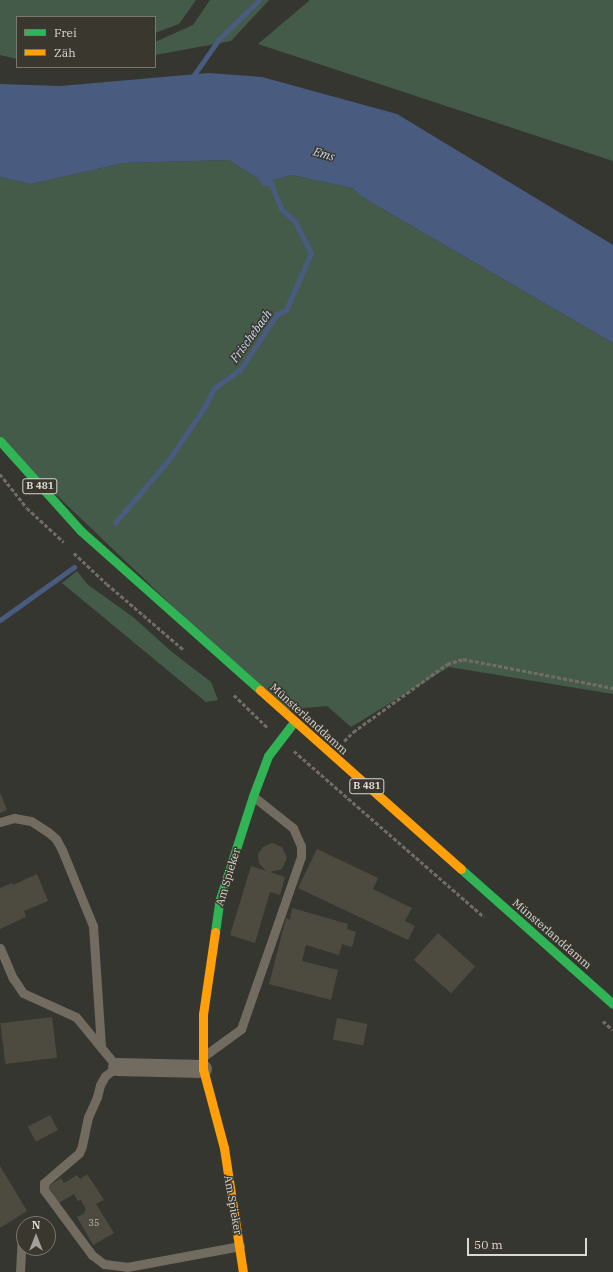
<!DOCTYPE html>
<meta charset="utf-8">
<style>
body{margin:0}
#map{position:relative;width:613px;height:1272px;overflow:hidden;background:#363631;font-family:"IBM Plex Serif",serif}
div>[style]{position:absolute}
.green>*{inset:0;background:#455b4a}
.water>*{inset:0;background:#495b7f}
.stream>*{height:5px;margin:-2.5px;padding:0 2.5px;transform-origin:2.5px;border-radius:2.5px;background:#495b7f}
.building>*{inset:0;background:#4d4b40;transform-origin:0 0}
.path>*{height:2.5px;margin-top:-1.25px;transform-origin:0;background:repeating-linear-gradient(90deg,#726c65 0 4px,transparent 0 6px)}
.lane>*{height:9px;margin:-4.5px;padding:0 4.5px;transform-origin:4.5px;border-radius:4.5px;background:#726b60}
.street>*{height:18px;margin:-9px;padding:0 9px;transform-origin:9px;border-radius:9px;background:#726b60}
.fast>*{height:9px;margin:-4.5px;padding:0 4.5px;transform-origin:4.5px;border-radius:4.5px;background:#30b455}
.slow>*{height:9px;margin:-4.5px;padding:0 4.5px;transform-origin:4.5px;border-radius:4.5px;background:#ff9f0a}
span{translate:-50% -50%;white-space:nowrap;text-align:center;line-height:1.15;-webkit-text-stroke:3px #39372e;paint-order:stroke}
.number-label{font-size:9px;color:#b7b6af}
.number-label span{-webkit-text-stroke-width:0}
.shield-label span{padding:1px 3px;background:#39372e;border:1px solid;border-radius:3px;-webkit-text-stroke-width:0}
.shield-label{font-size:10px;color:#dad9d4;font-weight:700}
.street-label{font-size:11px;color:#dad9d4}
.water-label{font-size:12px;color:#cddcf6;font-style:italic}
.legend{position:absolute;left:16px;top:16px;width:140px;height:52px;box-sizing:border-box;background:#39372e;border:1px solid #797870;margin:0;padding:5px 7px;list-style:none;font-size:12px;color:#dad9d4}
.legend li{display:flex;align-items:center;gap:8px;height:20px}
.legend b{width:20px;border:1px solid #797870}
.north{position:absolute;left:16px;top:1216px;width:40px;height:40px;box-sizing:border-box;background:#39372e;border:1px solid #797870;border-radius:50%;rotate:0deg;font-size:11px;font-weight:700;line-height:16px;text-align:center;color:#dad9d4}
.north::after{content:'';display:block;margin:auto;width:14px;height:18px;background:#a1a09b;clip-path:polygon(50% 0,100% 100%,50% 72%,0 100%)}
.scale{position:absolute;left:467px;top:1238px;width:120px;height:18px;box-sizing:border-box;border:2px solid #dad9d4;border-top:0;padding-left:5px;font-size:12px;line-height:14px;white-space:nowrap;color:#dad9d4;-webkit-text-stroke:3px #39372e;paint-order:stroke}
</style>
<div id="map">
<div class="green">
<i style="clip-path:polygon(0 0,196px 0,179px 24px,155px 33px,155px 17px,17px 17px,17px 59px,0 55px)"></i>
<i style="clip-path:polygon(210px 0,269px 0,231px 41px,155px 55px,155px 42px,193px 25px)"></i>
<i style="clip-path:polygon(310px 0,613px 0,613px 161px,258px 44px)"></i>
<i style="clip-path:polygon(229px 160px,264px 183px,291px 175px,352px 188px,362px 197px,613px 343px,613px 694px,449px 667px,351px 727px,327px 706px,281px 710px,0 441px,0 177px,31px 184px,124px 163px)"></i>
<i style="clip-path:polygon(77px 571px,87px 584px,133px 617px,172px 652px,211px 682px,218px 700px,206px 702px,62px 583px)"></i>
</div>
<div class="water">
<i style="clip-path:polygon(209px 73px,262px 77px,397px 114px,613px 245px,613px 343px,362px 197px,352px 188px,291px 175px,264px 183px,229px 160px,124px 163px,31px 184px,0 177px,0 84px,60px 86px)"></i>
</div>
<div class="stream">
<i style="left:191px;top:79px;width:49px;rotate:-55deg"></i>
<i style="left:219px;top:39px;width:56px;rotate:-44.3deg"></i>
<i style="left:115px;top:523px;width:85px;rotate:-49.8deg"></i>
<i style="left:170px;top:458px;width:60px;rotate:-55.8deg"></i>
<i style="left:204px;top:408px;width:22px;rotate:-63deg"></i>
<i style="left:214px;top:388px;width:32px;rotate:-35deg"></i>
<i style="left:240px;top:370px;width:67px;rotate:-56.5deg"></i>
<i style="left:277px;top:314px;width:10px;rotate:-24deg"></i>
<i style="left:286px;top:310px;width:62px;rotate:-66.3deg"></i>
<i style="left:311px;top:253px;width:36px;rotate:-117deg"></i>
<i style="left:295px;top:221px;width:18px;rotate:-139deg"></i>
<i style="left:281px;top:209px;width:28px;rotate:-111deg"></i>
<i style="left:271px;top:183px;width:7px;rotate:180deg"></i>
<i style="left:264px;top:183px;width:6px;rotate:-121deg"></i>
<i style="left:0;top:620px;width:91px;rotate:-35.6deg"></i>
</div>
<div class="building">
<i style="clip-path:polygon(0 792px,7px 810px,0 813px)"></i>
<i style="clip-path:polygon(272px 843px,282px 847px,287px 858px,282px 869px,270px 872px,285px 877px,280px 895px,270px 892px,255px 943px,230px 935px,251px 866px,266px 871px,259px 863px,258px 854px,263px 847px)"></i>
<i style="clip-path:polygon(317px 849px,378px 878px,373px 889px,412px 908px,405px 921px,415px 926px,408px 940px,298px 888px)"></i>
<i style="clip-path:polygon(37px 874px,48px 901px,24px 911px,26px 917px,0 929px,0 888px,12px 883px,13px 885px)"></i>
<i style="clip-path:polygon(292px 908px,348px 924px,347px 929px,356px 932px,352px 947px,342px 944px,339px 955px,306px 945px,302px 961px,338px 970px,331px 1000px,269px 984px,286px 918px,290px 920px)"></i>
<i style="left:438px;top:933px;width:50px;height:36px;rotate:42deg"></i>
<i style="left:52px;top:1017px;width:41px;height:52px;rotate:83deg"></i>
<i style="left:337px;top:1018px;width:31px;height:22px;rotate:11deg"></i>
<i style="left:50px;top:1115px;width:17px;height:25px;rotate:62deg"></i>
<i style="clip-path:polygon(0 1166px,27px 1211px,0 1228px)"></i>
<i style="clip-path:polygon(87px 1174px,104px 1200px,96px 1204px,114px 1233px,93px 1245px,77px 1217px,85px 1213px,84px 1211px,86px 1210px,81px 1200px,78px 1201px,74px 1194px,57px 1204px,47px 1187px,61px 1178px,64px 1183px,77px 1175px,80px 1179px)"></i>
</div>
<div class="path">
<i style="left:0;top:474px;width:43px;rotate:51.5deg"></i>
<i style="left:27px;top:508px;width:50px;rotate:42.6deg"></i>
<i style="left:74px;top:553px;width:45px;rotate:43.2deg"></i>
<i style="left:107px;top:584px;width:101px;rotate:40.6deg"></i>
<i style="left:234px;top:695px;width:47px;rotate:44.1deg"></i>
<i style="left:344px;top:741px;width:13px;rotate:-45deg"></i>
<i style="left:353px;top:732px;width:116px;rotate:-35.9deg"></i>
<i style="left:447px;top:664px;width:17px;rotate:-17deg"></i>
<i style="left:463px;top:659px;width:153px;rotate:10.9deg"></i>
<i style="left:294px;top:751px;width:252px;rotate:41.1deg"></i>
<i style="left:603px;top:1021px;width:13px;rotate:42deg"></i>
</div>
<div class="lane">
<i style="left:0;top:822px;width:15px;rotate:-16deg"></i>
<i style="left:14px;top:818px;width:17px;rotate:10deg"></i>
<i style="left:31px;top:821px;width:20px;rotate:33deg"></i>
<i style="left:48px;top:832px;width:11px;rotate:41deg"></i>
<i style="left:56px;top:839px;width:13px;rotate:61deg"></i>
<i style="left:62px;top:850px;width:82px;rotate:67.8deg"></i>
<i style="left:93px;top:926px;width:122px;rotate:86.2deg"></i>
<i style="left:0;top:948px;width:33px;rotate:67deg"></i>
<i style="left:13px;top:978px;width:18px;rotate:56deg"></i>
<i style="left:23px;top:993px;width:58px;rotate:24.4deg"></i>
<i style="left:76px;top:1017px;width:65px;rotate:50.6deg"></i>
<i style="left:117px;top:1067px;width:15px;rotate:143deg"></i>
<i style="left:105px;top:1076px;width:10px;rotate:119deg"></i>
<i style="left:100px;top:1085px;width:12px;rotate:104deg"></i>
<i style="left:97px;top:1097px;width:22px;rotate:114deg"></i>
<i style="left:88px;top:1117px;width:30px;rotate:102deg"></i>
<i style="left:82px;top:1146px;width:8px;rotate:113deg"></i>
<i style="left:79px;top:1153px;width:46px;rotate:139.4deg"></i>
<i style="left:44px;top:1183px;width:7px;rotate:90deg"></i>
<i style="left:44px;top:1190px;width:81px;rotate:53.6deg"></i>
<i style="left:92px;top:1255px;width:15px;rotate:37deg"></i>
<i style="left:104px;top:1264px;width:23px;rotate:7deg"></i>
<i style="left:127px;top:1267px;width:115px;rotate:-10.5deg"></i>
<i style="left:204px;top:1056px;width:46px;rotate:-36.1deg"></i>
<i style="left:241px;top:1029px;width:182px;rotate:-70.8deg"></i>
<i style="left:301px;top:857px;width:11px;rotate:-90deg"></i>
<i style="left:301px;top:846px;width:20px;rotate:-114deg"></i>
<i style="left:293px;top:828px;width:50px;rotate:-141.5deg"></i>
<i style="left:20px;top:1272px;width:33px;rotate:-87deg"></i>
</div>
<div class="street">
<i style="left:117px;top:1067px;width:86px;rotate:1.3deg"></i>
</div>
<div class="fast">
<i style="left:0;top:441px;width:121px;rotate:48deg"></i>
<i style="left:81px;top:531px;width:239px;rotate:41.6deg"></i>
<i style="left:461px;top:869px;width:203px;rotate:41.6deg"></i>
<i style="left:215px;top:932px;width:30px;rotate:-82deg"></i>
<i style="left:219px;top:902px;width:111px;rotate:-72.2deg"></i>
<i style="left:253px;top:796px;width:43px;rotate:-69.4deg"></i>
<i style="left:268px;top:756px;width:43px;rotate:-52.6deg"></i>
</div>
<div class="slow">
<i style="left:260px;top:690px;width:269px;rotate:41.7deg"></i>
<i style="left:215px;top:932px;width:83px;rotate:98.3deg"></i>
<i style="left:203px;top:1014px;width:55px;rotate:90deg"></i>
<i style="left:203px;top:1069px;width:82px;rotate:75.1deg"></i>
<i style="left:224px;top:1148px;width:125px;rotate:81.3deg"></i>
</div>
<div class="number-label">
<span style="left:94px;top:1223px">35</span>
</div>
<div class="shield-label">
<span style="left:40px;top:486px">B 481</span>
<span style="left:367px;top:786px">B 481</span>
</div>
<div class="street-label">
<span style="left:309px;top:719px;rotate:42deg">Münsterlanddamm</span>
<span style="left:228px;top:877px;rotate:-73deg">Am Spieker</span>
<span style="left:552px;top:934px;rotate:41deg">Münsterlanddamm</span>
<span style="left:233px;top:1205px;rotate:80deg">Am Spieker</span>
</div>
<div class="water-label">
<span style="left:324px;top:154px;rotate:16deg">Ems</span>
<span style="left:251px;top:336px;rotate:-54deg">Frischebach</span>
</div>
<ul class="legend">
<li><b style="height:5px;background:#30b455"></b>Frei</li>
<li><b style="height:5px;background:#ff9f0a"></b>Zäh</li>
</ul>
<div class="north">N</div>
<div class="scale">50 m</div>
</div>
